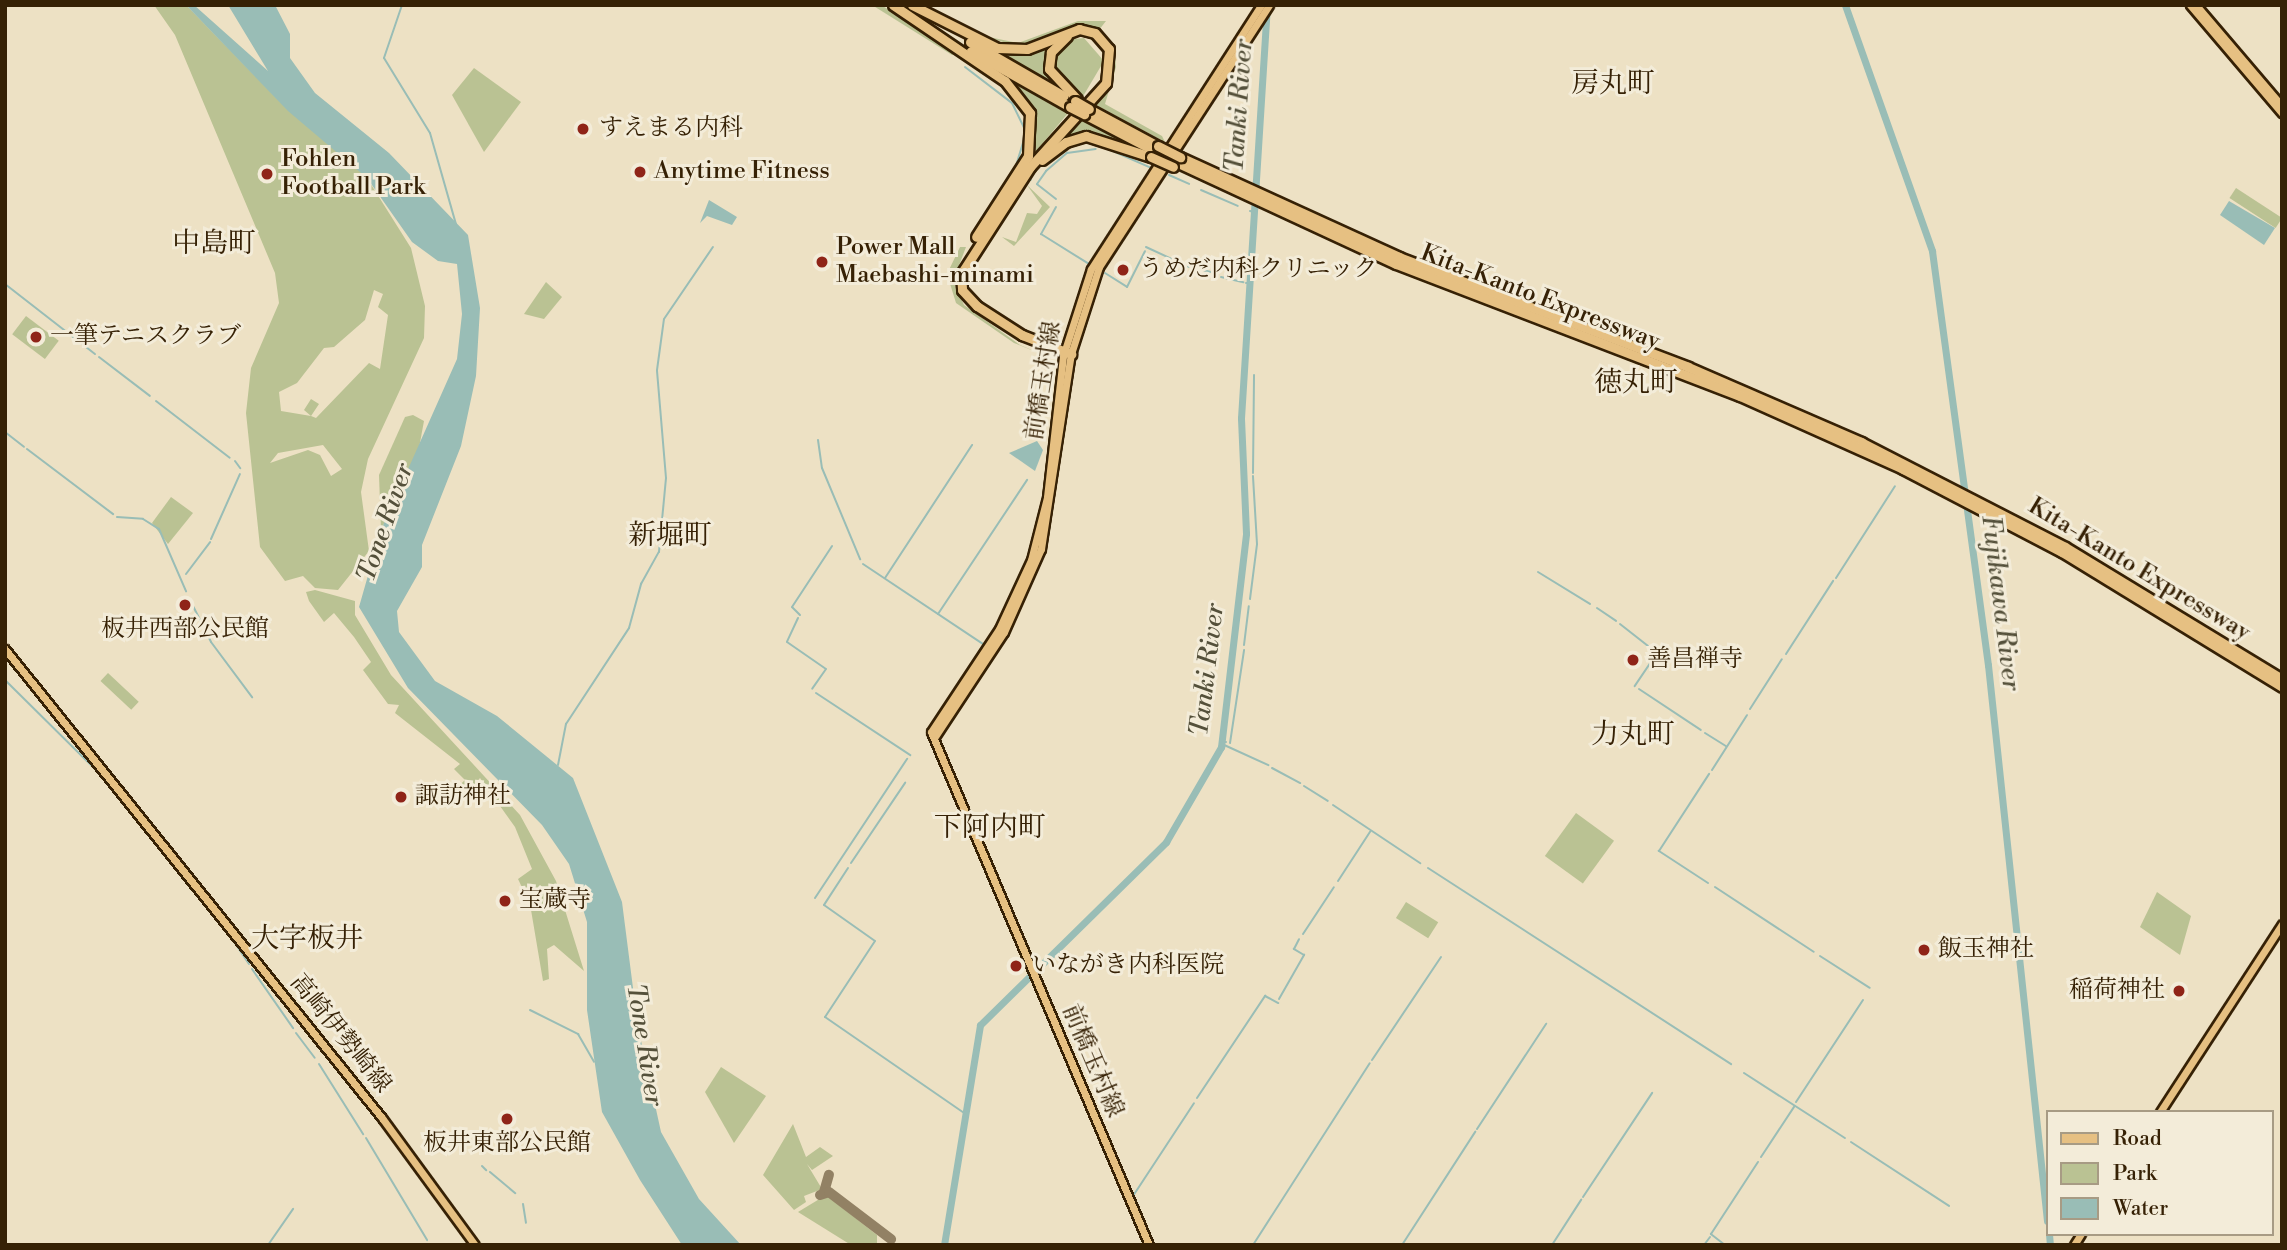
<!DOCTYPE html>
<meta charset="utf-8">
<style>
body{margin:0}
#map{position:relative;width:2287px;height:1250px;overflow:hidden;background:#ede1c4;font-family:"Libre Bodoni","Noto Serif JP",serif}
div>[style]{position:absolute}
.green>*{inset:0;background:#bac293;transform-origin:0 0}
.water>*{inset:0;background:#99bdb6}
.stream>*{height:2px;margin:-1px;padding:0 1px;transform-origin:1px;border-radius:1px;background:#99bdb6}
.river>*{height:7px;margin:-3.5px;padding:0 3.5px;transform-origin:3.5px;border-radius:3.5px;background:#99bdb6}
.taxiway>*{height:10px;margin:-5px;padding:0 5px;transform-origin:5px;border-radius:5px;background:#928164}
.roads{filter:drop-shadow(2px 0 #362105) drop-shadow(-2px 0 #362105) drop-shadow(0 2px #362105) drop-shadow(0 -2px #362105)}
.primary>*{height:7px;margin:-3.5px;padding:0 3.5px;transform-origin:3.5px;border-radius:3.5px;background:#e6c082}
.motorway>*{height:9px;margin:-4.5px;padding:0 4.5px;transform-origin:4.5px;border-radius:4.5px;background:#e6c082}
.bridges{filter:drop-shadow(2px 0 #362105) drop-shadow(-2px 0 #362105) drop-shadow(0 2px #362105) drop-shadow(0 -2px #362105)}
.motorway-bridge>*{height:9px;margin:-4.5px;padding:0 4.5px;transform-origin:4.5px;border-radius:4.5px;background:#e6c082}
.dots>*{width:19px;height:19px;translate:-50% -50%;box-sizing:border-box;border:4px solid #f3ecd9;border-radius:50%}
span{translate:-50% -50%;white-space:nowrap;text-align:center;line-height:1.15;-webkit-text-stroke:6px #f3ecd9;paint-order:stroke}
.poi-label{font-size:24px;color:#362105}
.left{translate:0 -50%;text-align:left}
.right{translate:-100% -50%;text-align:right}
.street-label{font-size:24px;color:#362105}
.water-label{font-size:26px;color:#54503a;font-style:italic}
.quarter-label{font-size:28px;color:#362105}
.frame{position:absolute;inset:0;border:7px solid #362105;pointer-events:none}
.legend{position:absolute;left:2046px;top:1110px;width:228px;height:126px;box-sizing:border-box;background:#f3ecd9;border:2px solid #a79b84;margin:0;padding:9px 12px;list-style:none;font-size:21px;color:#362105}
.legend li{display:flex;align-items:center;gap:14px;height:35px}
.legend b{width:35px;border:2px solid #a79b84}
</style>
<div id="map">
<div class="green">
<i style="clip-path:polygon(evenodd,154px 5px,186px 5px,288px 110px,330px 140px,367px 178px,411px 248px,425px 306px,424px 338px,368px 459px,361px 492px,369px 551px,338px 590px,315px 588px,303px 576px,285px 581px,260px 547px,246px 413px,251px 368px,279px 303px,275px 273px,175px 35px,154px 5px,374px 290px,383px 294px,378px 307px,388px 315px,380px 369px,369px 363px,316px 418px,311px 416px,319px 404px,311px 399px,304px 410px,311px 416px,281px 411px,279px 392px,297px 383px,324px 348px,334px 347px,365px 320px,374px 290px,154px 5px,323px 445px,342px 469px,331px 476px,320px 455px,308px 450px,270px 463px,278px 453px,323px 445px)"></i>
<i style="clip-path:polygon(872px 5px,881px 5px,959px 53px,952px 55px)"></i>
<i style="clip-path:polygon(1078px 21px,1106px 21px,1099px 30px,1111px 45px,1115px 56px,1116px 67px,1105px 104px,1162px 136px,1165px 142px,1092px 103px,1112px 79px,1114px 56px,1083px 26px,1017px 46px,979px 35px,1018px 43px)"></i>
<i style="clip-path:polygon(1084px 38px,1104px 61px,1082px 98px,1053px 73px,1052px 58px,1065px 40px)"></i>
<i style="clip-path:polygon(1054px 41px,1045px 68px,1058px 87px,987px 47px)"></i>
<i style="clip-path:polygon(474px 68px,521px 102px,484px 152px,452px 95px)"></i>
<i style="clip-path:polygon(993px 68px,1069px 112px,1031px 157px,1031px 108px)"></i>
<i style="clip-path:polygon(1078px 116px,1148px 153px,1097px 134px,1057px 143px)"></i>
<i style="clip-path:polygon(1027px 185px,1050px 207px,1014px 246px,1002px 237px,1016px 242px,1027px 213px,1037px 214px,1042px 206px)"></i>
<i style="left:2236px;top:188px;width:55px;height:12px;rotate:33deg"></i>
<i style="clip-path:polygon(960px 247px,966px 247px,953px 281px,964px 305px,1020px 345px,1051px 358px,1014px 343px,956px 303px,947px 274px)"></i>
<i style="clip-path:polygon(546px 282px,562px 297px,544px 319px,524px 314px)"></i>
<i style="left:26px;top:316px;width:41px;height:23px;rotate:37deg"></i>
<i style="clip-path:polygon(413px 415px,424px 421px,419px 448px,381px 530px,379px 475px,405px 417px)"></i>
<i style="clip-path:polygon(171px 497px,193px 513px,168px 544px,152px 523px)"></i>
<i style="clip-path:polygon(315px 590px,355px 601px,355px 615px,391px 675px,520px 815px,556px 881px,584px 971px,554px 945px,547px 949px,549px 979px,543px 981px,530px 904px,518px 879px,532px 869px,515px 827px,480px 778px,475px 784px,485px 797px,477px 791px,455px 802px,449px 795px,465px 780px,454px 769px,460px 764px,395px 713px,399px 705px,388px 704px,363px 670px,371px 662px,354px 637px,334px 613px,324px 622px,309px 601px,306px 592px)"></i>
<i style="left:108px;top:673px;width:42px;height:11px;rotate:43deg"></i>
<i style="left:1576px;top:813px;width:47px;height:53px;rotate:36deg"></i>
<i style="clip-path:polygon(2157px 892px,2191px 916px,2180px 955px,2140px 927px)"></i>
<i style="left:1406px;top:902px;width:38px;height:19px;rotate:32deg"></i>
<i style="clip-path:polygon(721px 1067px,766px 1096px,734px 1143px,705px 1092px)"></i>
<i style="clip-path:polygon(793px 1124px,806px 1157px,820px 1147px,833px 1156px,812px 1170px,807px 1164px,822px 1189px,804px 1196px,806px 1202px,794px 1210px,763px 1175px)"></i>
<i style="clip-path:polygon(826px 1195px,877px 1235px,877px 1245px,851px 1245px,798px 1212px)"></i>
</div>
<div class="water">
<i style="clip-path:polygon(186px 5px,194px 5px,268px 71px,228px 5px,275px 5px,290px 34px,290px 58px,315px 93px,389px 153px,468px 235px,480px 308px,476px 376px,461px 446px,422px 545px,422px 567px,397px 611px,399px 632px,435px 681px,497px 716px,573px 778px,622px 902px,638px 1027px,661px 1132px,699px 1199px,741px 1245px,682px 1245px,640px 1180px,602px 1112px,587px 1010px,587px 922px,569px 864px,542px 825px,408px 688px,359px 607px,381px 530px,457px 359px,462px 314px,457px 264px,438px 261px,412px 242px,367px 178px,288px 111px)"></i>
<i style="clip-path:polygon(709px 200px,737px 217px,732px 225px,707px 216px,700px 223px)"></i>
<i style="clip-path:polygon(2229px 201px,2275px 228px,2264px 245px,2220px 215px)"></i>
<i style="clip-path:polygon(1037px 441px,1043px 450px,1035px 471px,1009px 453px)"></i>
</div>
<div class="stream">
<i style="left:402px;top:5px;width:56px;rotate:108.8deg"></i>
<i style="left:384px;top:58px;width:88px;rotate:58.5deg"></i>
<i style="left:430px;top:133px;width:95px;rotate:74.1deg"></i>
<i style="left:965px;top:67px;width:59px;rotate:37.5deg"></i>
<i style="left:1012px;top:103px;width:30px;rotate:64deg"></i>
<i style="left:1099px;top:145px;width:55px;rotate:23.7deg"></i>
<i style="left:1015px;top:169px;width:31px;rotate:-73deg"></i>
<i style="left:1169px;top:175px;width:22px;rotate:24deg"></i>
<i style="left:1029px;top:179px;width:2px;rotate:27deg"></i>
<i style="left:1201px;top:190px;width:40px;rotate:23.4deg"></i>
<i style="left:1056px;top:199px;width:24px;rotate:-142deg"></i>
<i style="left:1037px;top:184px;width:16px;rotate:-55deg"></i>
<i style="left:1046px;top:171px;width:28px;rotate:-41deg"></i>
<i style="left:1067px;top:153px;width:29px;rotate:-8deg"></i>
<i style="left:1056px;top:207px;width:31px;rotate:119deg"></i>
<i style="left:1041px;top:234px;width:57px;rotate:32deg"></i>
<i style="left:1250px;top:211px;width:4px;rotate:14deg"></i>
<i style="left:1146px;top:247px;width:47px;rotate:24.9deg"></i>
<i style="left:1198px;top:269px;width:18px;rotate:13deg"></i>
<i style="left:1105px;top:273px;width:26px;rotate:32deg"></i>
<i style="left:1127px;top:287px;width:40px;rotate:-63.4deg"></i>
<i style="left:1221px;top:277px;width:23px;rotate:13deg"></i>
<i style="left:1246px;top:283px;width:4px"></i>
<i style="left:5px;top:284px;width:114px;rotate:37.9deg"></i>
<i style="left:99px;top:357px;width:64px;rotate:37.4deg"></i>
<i style="left:156px;top:401px;width:93px;rotate:37.6deg"></i>
<i style="left:5px;top:432px;width:24px;rotate:38deg"></i>
<i style="left:818px;top:440px;width:28px;rotate:82deg"></i>
<i style="left:822px;top:468px;width:99px;rotate:67.3deg"></i>
<i style="left:27px;top:449px;width:108px;rotate:37.1deg"></i>
<i style="left:235px;top:461px;width:9px;rotate:54deg"></i>
<i style="left:1253px;top:473px;width:98px;rotate:-89.4deg"></i>
<i style="left:117px;top:517px;width:26px;rotate:4deg"></i>
<i style="left:143px;top:519px;width:19px;rotate:32deg"></i>
<i style="left:159px;top:529px;width:68px;rotate:66.5deg"></i>
<i style="left:211px;top:539px;width:71px;rotate:-66deg"></i>
<i style="left:863px;top:564px;width:144px;rotate:33.7deg"></i>
<i style="left:1538px;top:572px;width:61px;rotate:31.6deg"></i>
<i style="left:186px;top:574px;width:40px;rotate:-53deg"></i>
<i style="left:885px;top:578px;width:159px;rotate:-56.8deg"></i>
<i style="left:1836px;top:578px;width:109px;rotate:-57.3deg"></i>
<i style="left:189px;top:598px;width:49px;rotate:63.4deg"></i>
<i style="left:211px;top:642px;width:69px;rotate:53.3deg"></i>
<i style="left:1250px;top:599px;width:55px;rotate:-82.7deg"></i>
<i style="left:1257px;top:544px;width:68px;rotate:-93.4deg"></i>
<i style="left:1597px;top:608px;width:23px;rotate:34deg"></i>
<i style="left:938px;top:614px;width:161px;rotate:-56.4deg"></i>
<i style="left:800px;top:615px;width:11px;rotate:-135deg"></i>
<i style="left:792px;top:607px;width:73px;rotate:-56.7deg"></i>
<i style="left:798px;top:618px;width:26px;rotate:115deg"></i>
<i style="left:787px;top:642px;width:47px;rotate:34.7deg"></i>
<i style="left:826px;top:669px;width:24px;rotate:125deg"></i>
<i style="left:1620px;top:624px;width:47px;rotate:38.1deg"></i>
<i style="left:1657px;top:653px;width:40px;rotate:124deg"></i>
<i style="left:1244px;top:645px;width:39px;rotate:-83deg"></i>
<i style="left:1786px;top:654px;width:87px;rotate:-57.2deg"></i>
<i style="left:5px;top:680px;width:129px;rotate:44.7deg"></i>
<i style="left:97px;top:771px;width:164px;rotate:50.7deg"></i>
<i style="left:1639px;top:689px;width:74px;rotate:33.5deg"></i>
<i style="left:816px;top:693px;width:113px;rotate:33.4deg"></i>
<i style="left:1750px;top:709px;width:59px;rotate:-57.4deg"></i>
<i style="left:1705px;top:733px;width:25px;rotate:32deg"></i>
<i style="left:1222px;top:742px;width:4px"></i>
<i style="left:1230px;top:743px;width:94px;rotate:-81.4deg"></i>
<i style="left:1222px;top:744px;width:51px;rotate:24.5deg"></i>
<i style="left:558px;top:765px;width:42px;rotate:-79deg"></i>
<i style="left:566px;top:724px;width:115px;rotate:-56.7deg"></i>
<i style="left:629px;top:628px;width:46px;rotate:-74.7deg"></i>
<i style="left:641px;top:584px;width:37px;rotate:-61deg"></i>
<i style="left:659px;top:552px;width:74px;rotate:-84.6deg"></i>
<i style="left:666px;top:478px;width:108px;rotate:-94.8deg"></i>
<i style="left:657px;top:370px;width:51px;rotate:-82.2deg"></i>
<i style="left:664px;top:319px;width:87px;rotate:-55.8deg"></i>
<i style="left:1272px;top:768px;width:32px;rotate:28deg"></i>
<i style="left:1712px;top:770px;width:65px;rotate:-57.5deg"></i>
<i style="left:1304px;top:786px;width:28px;rotate:32deg"></i>
<i style="left:1333px;top:805px;width:105px;rotate:33.7deg"></i>
<i style="left:851px;top:863px;width:97px;rotate:-56deg"></i>
<i style="left:848px;top:868px;width:44px;rotate:123deg"></i>
<i style="left:824px;top:905px;width:62px;rotate:35.2deg"></i>
<i style="left:875px;top:941px;width:91px;rotate:123.3deg"></i>
<i style="left:825px;top:1017px;width:169px;rotate:34.6deg"></i>
<i style="left:1428px;top:868px;width:361px;rotate:32.9deg"></i>
<i style="left:1338px;top:881px;width:59px;rotate:-56.9deg"></i>
<i style="left:1708px;top:883px;width:59px;rotate:-146.9deg"></i>
<i style="left:1659px;top:851px;width:92px;rotate:-57deg"></i>
<i style="left:1715px;top:887px;width:118px;rotate:33.3deg"></i>
<i style="left:815px;top:898px;width:167px;rotate:-56.5deg"></i>
<i style="left:226px;top:930px;width:41px;rotate:55.9deg"></i>
<i style="left:1303px;top:934px;width:56px;rotate:-56.6deg"></i>
<i style="left:1820px;top:956px;width:59px;rotate:32.6deg"></i>
<i style="left:252px;top:969px;width:72px;rotate:55.2deg"></i>
<i style="left:1279px;top:999px;width:51px;rotate:-60.4deg"></i>
<i style="left:1304px;top:955px;width:12px;rotate:-149deg"></i>
<i style="left:1294px;top:949px;width:11px;rotate:-63deg"></i>
<i style="left:530px;top:1010px;width:54px;rotate:26.6deg"></i>
<i style="left:578px;top:1034px;width:32px;rotate:60deg"></i>
<i style="left:296px;top:1033px;width:31px;rotate:53deg"></i>
<i style="left:1372px;top:1060px;width:124px;rotate:-56.2deg"></i>
<i style="left:319px;top:1064px;width:83px;rotate:57.8deg"></i>
<i style="left:1744px;top:1073px;width:120px;rotate:32.8deg"></i>
<i style="left:1197px;top:1098px;width:123px;rotate:-56.3deg"></i>
<i style="left:1265px;top:996px;width:15px;rotate:28deg"></i>
<i style="left:1796px;top:1102px;width:122px;rotate:-56.7deg"></i>
<i style="left:1477px;top:1129px;width:126px;rotate:-56.7deg"></i>
<i style="left:366px;top:1138px;width:119px;rotate:59.1deg"></i>
<i style="left:1851px;top:1142px;width:117px;rotate:33.1deg"></i>
<i style="left:1761px;top:1157px;width:60px;rotate:-56.6deg"></i>
<i style="left:482px;top:1166px;width:6px;rotate:45deg"></i>
<i style="left:490px;top:1172px;width:33px;rotate:40deg"></i>
<i style="left:1583px;top:1197px;width:125px;rotate:-56.4deg"></i>
<i style="left:523px;top:1204px;width:19px;rotate:81deg"></i>
<i style="left:268px;top:1245px;width:44px;rotate:-55.2deg"></i>
<i style="left:1153px;top:1245px;width:53px;rotate:-112.2deg"></i>
<i style="left:1133px;top:1196px;width:111px;rotate:-56.7deg"></i>
<i style="left:1253px;top:1245px;width:216px;rotate:-57.3deg"></i>
<i style="left:1402px;top:1245px;width:135px;rotate:-57.1deg"></i>
<i style="left:1552px;top:1245px;width:54px;rotate:-57.2deg"></i>
<i style="left:1704px;top:1245px;width:10px;rotate:-53deg"></i>
<i style="left:1725px;top:1245px;width:18px;rotate:-142deg"></i>
<i style="left:1711px;top:1234px;width:86px;rotate:-56.9deg"></i>
</div>
<div class="river">
<i style="left:1845px;top:5px;width:261px;rotate:70.5deg"></i>
<i style="left:1932px;top:251px;width:418px;rotate:82.3deg"></i>
<i style="left:1988px;top:665px;width:559px;rotate:83.94deg"></i>
<i style="left:2049px;top:1234px;width:11px;rotate:85deg"></i>
<i style="left:944px;top:1245px;width:223px;rotate:-80.7deg"></i>
<i style="left:980px;top:1025px;width:261px;rotate:-44.5deg"></i>
<i style="left:1166px;top:842px;width:110px;rotate:-59.9deg"></i>
<i style="left:1221px;top:747px;width:215px;rotate:-83.3deg"></i>
<i style="left:1246px;top:533px;width:115px;rotate:-92.5deg"></i>
<i style="left:1241px;top:418px;width:413px;rotate:-86.4deg"></i>
</div>
<div class="taxiway">
<i style="left:824px;top:1192px;width:18px;rotate:-74deg"></i>
<i style="left:820px;top:1195px;width:9px;rotate:-18deg"></i>
<i style="left:829px;top:1192px;width:78px;rotate:37.2deg"></i>
</div>
<div class="roads">
<div class="primary">
<i style="left:2190px;top:5px;width:142px;rotate:49.6deg"></i>
<i style="left:2196px;top:5px;width:133px;rotate:49.6deg"></i>
<i style="left:5px;top:649px;width:602px;rotate:51.21deg"></i>
<i style="left:382px;top:1118px;width:157px;rotate:53.8deg"></i>
<i style="left:934px;top:738px;width:127px;rotate:-56.6deg"></i>
<i style="left:1004px;top:632px;width:91px;rotate:-66deg"></i>
<i style="left:1041px;top:549px;width:197px;rotate:-81.3deg"></i>
<i style="left:1071px;top:354px;width:91px;rotate:-72.2deg"></i>
<i style="left:1099px;top:267px;width:312px;rotate:-57deg"></i>
<i style="left:2160px;top:1112px;width:224px;rotate:-57deg"></i>
<i style="left:1149px;top:1245px;width:557px;rotate:-113.02deg"></i>
<i style="left:931px;top:732px;width:123px;rotate:-56.6deg"></i>
<i style="left:999px;top:629px;width:76px;rotate:-65.1deg"></i>
<i style="left:1031px;top:560px;width:65px;rotate:-75.7deg"></i>
<i style="left:1047px;top:497px;width:142px;rotate:-83.5deg"></i>
<i style="left:1063px;top:356px;width:91px;rotate:-72.2deg"></i>
<i style="left:1091px;top:269px;width:314px;rotate:-57.2deg"></i>
<i style="left:2074px;top:1245px;width:13px;rotate:-58deg"></i>
</div>
<div class="motorway">
<i style="left:893px;top:5px;width:135px;rotate:34.2deg"></i>
<i style="left:1005px;top:81px;width:41px;rotate:52deg"></i>
<i style="left:1030px;top:113px;width:43px;rotate:92.7deg"></i>
<i style="left:1028px;top:156px;width:96px;rotate:122.7deg"></i>
<i style="left:912px;top:5px;width:95px;rotate:26.8deg"></i>
<i style="left:997px;top:48px;width:30px;rotate:2deg"></i>
<i style="left:1027px;top:49px;width:56px;rotate:-21deg"></i>
<i style="left:1079px;top:29px;width:16px;rotate:14deg"></i>
<i style="left:1095px;top:33px;width:21px;rotate:49deg"></i>
<i style="left:1109px;top:49px;width:34px;rotate:95deg"></i>
<i style="left:1106px;top:83px;width:113px;rotate:132.1deg"></i>
<i style="left:1030px;top:167px;width:127px;rotate:122.8deg"></i>
<i style="left:961px;top:274px;width:16px;rotate:86deg"></i>
<i style="left:962px;top:290px;width:22px;rotate:47deg"></i>
<i style="left:977px;top:306px;width:54px;rotate:32.8deg"></i>
<i style="left:1022px;top:335px;width:53px;rotate:21.2deg"></i>
<i style="left:1067px;top:36px;width:23px;rotate:135deg"></i>
<i style="left:1051px;top:52px;width:17px;rotate:97deg"></i>
<i style="left:1049px;top:69px;width:41px;rotate:47deg"></i>
<i style="left:970px;top:42px;width:108px;rotate:29.9deg"></i>
<i style="left:971px;top:51px;width:114px;rotate:29.5deg"></i>
<i style="left:1089px;top:109px;width:78px;rotate:28.2deg"></i>
<i style="left:1084px;top:114px;width:80px;rotate:27.5deg"></i>
<i style="left:1180px;top:157px;width:241px;rotate:24.5deg"></i>
<i style="left:1399px;top:257px;width:309px;rotate:20.8deg"></i>
<i style="left:1688px;top:367px;width:189px;rotate:23.4deg"></i>
<i style="left:1861px;top:442px;width:229px;rotate:27.2deg"></i>
<i style="left:2065px;top:547px;width:254px;rotate:31.3deg"></i>
<i style="left:1042px;top:160px;width:30px;rotate:-37deg"></i>
<i style="left:1066px;top:142px;width:21px;rotate:-17deg"></i>
<i style="left:1086px;top:136px;width:68px;rotate:17.9deg"></i>
<i style="left:1176px;top:162px;width:242px;rotate:24.9deg"></i>
<i style="left:1396px;top:264px;width:368px;rotate:21deg"></i>
<i style="left:1740px;top:396px;width:179px;rotate:24.1deg"></i>
<i style="left:1903px;top:469px;width:179px;rotate:27.6deg"></i>
<i style="left:2062px;top:552px;width:258px;rotate:31.5deg"></i>
</div>
</div>
<div class="bridges">
<div class="motorway-bridge">
<i style="left:1075px;top:101px;width:16px;rotate:30deg"></i>
<i style="left:1070px;top:107px;width:16px;rotate:27deg"></i>
<i style="left:1158px;top:146px;width:25px;rotate:27deg"></i>
<i style="left:1151px;top:157px;width:24px;rotate:24deg"></i>
</div>
</div>
<div class="dots">
<i style="left:583px;top:129px;background:#8f2418"></i>
<i style="left:640px;top:172px;background:#8f2418"></i>
<i style="left:267px;top:174px;background:#8f2418"></i>
<i style="left:822px;top:262px;background:#8f2418"></i>
<i style="left:1123px;top:270px;background:#8f2418"></i>
<i style="left:36px;top:337px;background:#8f2418"></i>
<i style="left:185px;top:605px;background:#8f2418"></i>
<i style="left:1633px;top:660px;background:#8f2418"></i>
<i style="left:401px;top:797px;background:#8f2418"></i>
<i style="left:505px;top:901px;background:#8f2418"></i>
<i style="left:1924px;top:950px;background:#8f2418"></i>
<i style="left:1016px;top:966px;background:#8f2418"></i>
<i style="left:2179px;top:991px;background:#8f2418"></i>
<i style="left:507px;top:1119px;background:#8f2418"></i>
</div>
<div class="poi-label">
<span class="left" style="left:599px;top:129px">すえまる内科</span>
<span class="left" style="left:281px;top:174px">Fohlen<br>Football Park</span>
<span class="left" style="left:654px;top:172px">Anytime Fitness</span>
<span class="left" style="left:836px;top:262px">Power Mall<br>Maebashi-minami</span>
<span class="left" style="left:1139px;top:270px">うめだ内科クリニック</span>
<span class="left" style="left:50px;top:337px">一筆テニスクラブ</span>
<span style="left:185px;top:630px">板井西部公民館</span>
<span class="left" style="left:1647px;top:660px">善昌禅寺</span>
<span class="left" style="left:415px;top:797px">諏訪神社</span>
<span class="left" style="left:519px;top:901px">宝蔵寺</span>
<span class="left" style="left:1938px;top:950px">飯玉神社</span>
<span class="left" style="left:1032px;top:966px">いながき内科医院</span>
<span class="right" style="left:2165px;top:991px">稲荷神社</span>
<span style="left:507px;top:1144px">板井東部公民館</span>
</div>
<div class="street-label">
<span style="left:1540px;top:298px;rotate:21deg">Kita-Kanto Expressway</span>
<span style="left:1044px;top:381px;rotate:-81deg">前橋玉村線</span>
<span style="left:2139px;top:570px;rotate:31deg">Kita-Kanto Expressway</span>
<span style="left:340px;top:1034px;rotate:51deg">高崎伊勢崎線</span>
<span style="left:1092px;top:1061px;rotate:67deg">前橋玉村線</span>
</div>
<div class="water-label">
<span style="left:1240px;top:106px;rotate:-86deg">Tanki River</span>
<span style="left:386px;top:523px;rotate:-71deg">Tone River</span>
<span style="left:2000px;top:603px;rotate:83deg">Fujikawa River</span>
<span style="left:1208px;top:670px;rotate:-83deg">Tanki River</span>
<span style="left:644px;top:1045px;rotate:81deg">Tone River</span>
</div>
<div class="quarter-label">
<span style="left:1613px;top:84px">房丸町</span>
<span style="left:214px;top:244px">中島町</span>
<span style="left:1636px;top:383px">徳丸町</span>
<span style="left:670px;top:536px">新堀町</span>
<span style="left:1633px;top:735px">力丸町</span>
<span style="left:990px;top:828px">下阿内町</span>
<span style="left:307px;top:939px">大字板井</span>
</div>
<div class="frame"></div>
<ul class="legend">
<li><b style="height:9px;background:#e6c082"></b>Road</li>
<li><b style="height:19px;background:#bac293"></b>Park</li>
<li><b style="height:19px;background:#99bdb6"></b>Water</li>
</ul>
</div>
